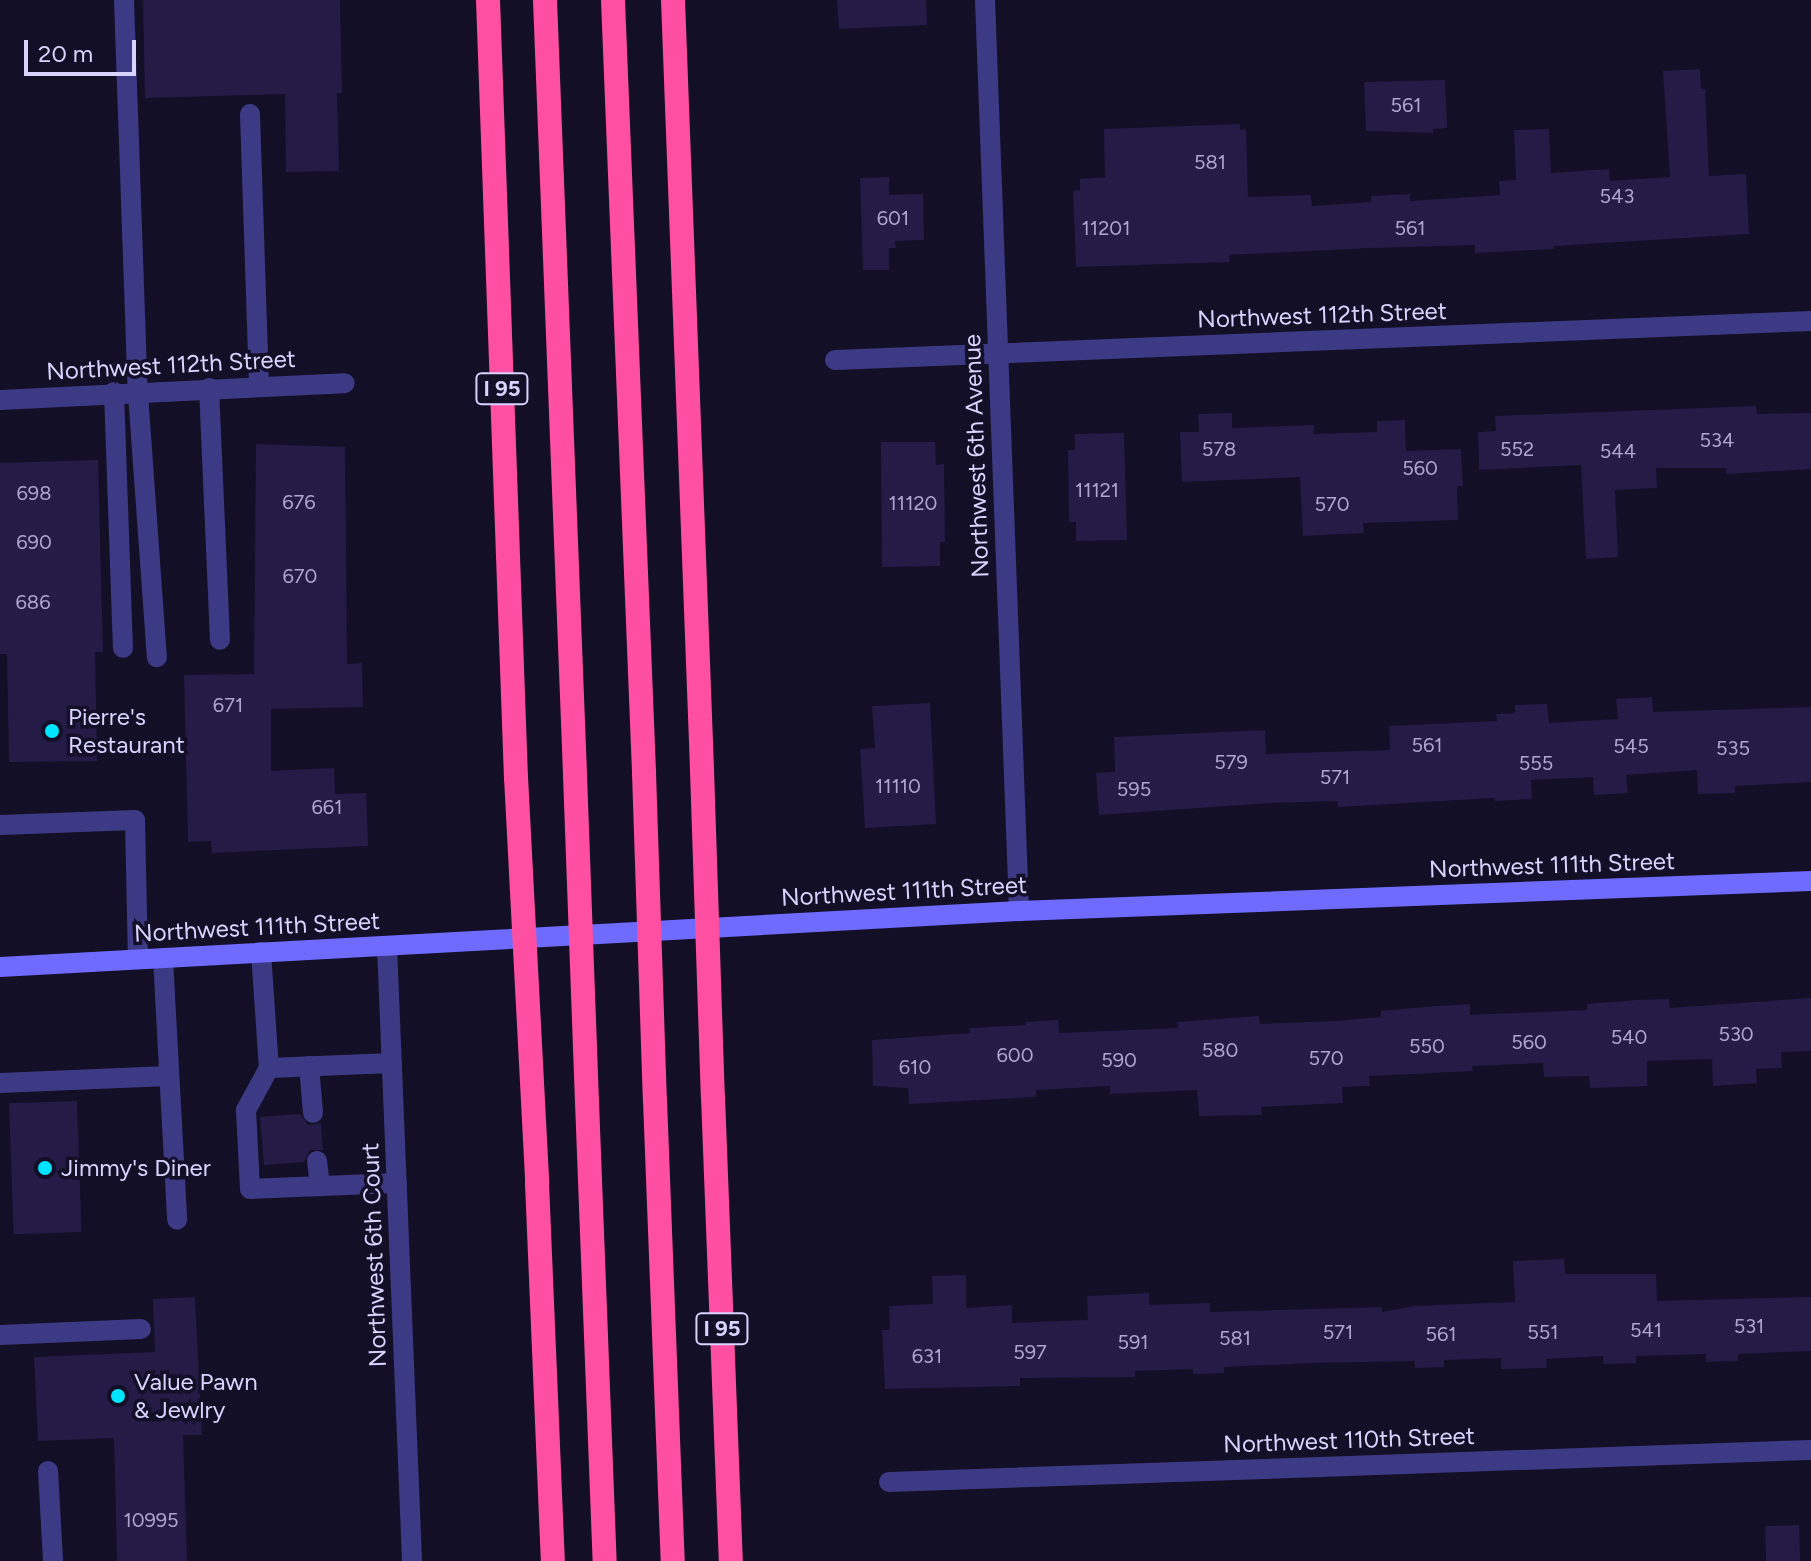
<!DOCTYPE html>
<style>
body{margin:0}
#map{position:relative;width:1811px;height:1561px;overflow:hidden;background:#130f26;font-family:Figtree,sans-serif}
div>[style]{position:absolute}
.building>*{inset:0;background:#241b47;transform-origin:0 0}
.lane>*{height:20px;margin:-10px;padding:0 10px;transform-origin:10px;border-radius:10px;background:#3d3a85}
.street>*{height:20px;margin:-10px;padding:0 10px;transform-origin:10px;border-radius:10px;background:#3d3a85}
.secondary>*{height:20px;margin:-10px;padding:0 10px;transform-origin:10px;border-radius:10px;background:#6f6bff}
.highway>*{height:24px;margin:-12px;padding:0 12px;transform-origin:12px;border-radius:12px;background:#ff4fa3}
.highway-bridge>*{height:24px;margin:-12px;padding:0 12px;transform-origin:12px;border-radius:12px;background:#ff4fa3}
.dots>*{width:22px;height:22px;translate:-50% -50%;box-sizing:border-box;border:4px solid #130f26;border-radius:50%}
span{translate:-50% -50%;white-space:nowrap;text-align:center;line-height:1.15;-webkit-text-stroke:7px #130f26;paint-order:stroke}
.number-label{font-size:20px;color:#aca6d1}
.number-label span{-webkit-text-stroke-width:0}
.shield-label span{padding:2px 6px;background:#130f26;border:2px solid;border-radius:6px;-webkit-text-stroke-width:0}
.shield-label{font-size:22px;color:#d9d4ff;font-weight:700}
.street-label{font-size:24px;color:#d9d4ff}
.poi-label{font-size:24px;color:#d9d4ff}
.left{translate:0 -50%;text-align:left}
.scale{position:absolute;left:24px;top:40px;width:112px;height:36px;box-sizing:border-box;border:4px solid #d9d4ff;border-top:0;padding-left:10px;font-size:24px;line-height:28px;white-space:nowrap;color:#d9d4ff;-webkit-text-stroke:6px #130f26;paint-order:stroke}
</style>
<div id="map">
<div class="building">
<i style="clip-path:polygon(143px 0,340px 0,342px 93px,337px 93px,339px 171px,286px 172px,285px 94px,145px 98px)"></i>
<i style="clip-path:polygon(837px 0,926px 0,927px 25px,839px 29px)"></i>
<i style="clip-path:polygon(1700px 69px,1701px 89px,1705px 89px,1709px 176px,1746px 174px,1749px 234px,1554px 246px,1554px 249px,1475px 253px,1475px 245px,1370px 248px,1229px 255px,1230px 262px,1076px 267px,1073px 191px,1080px 190px,1080px 179px,1105px 177px,1104px 129px,1240px 124px,1240px 130px,1246px 129px,1248px 197px,1311px 195px,1312px 206px,1371px 202px,1371px 196px,1410px 194px,1410px 201px,1500px 195px,1499px 181px,1516px 180px,1514px 130px,1549px 129px,1551px 173px,1609px 169px,1610px 181px,1670px 177px,1663px 71px)"></i>
<i style="clip-path:polygon(1445px 80px,1447px 128px,1433px 129px,1433px 133px,1366px 131px,1364px 82px)"></i>
<i style="clip-path:polygon(889px 177px,889px 195px,923px 194px,924px 240px,895px 241px,896px 248px,889px 248px,889px 270px,863px 270px,860px 178px)"></i>
<i style="clip-path:polygon(1756px 406px,1757px 414px,1811px 413px,1811px 469px,1726px 474px,1726px 468px,1656px 468px,1657px 488px,1615px 490px,1618px 557px,1586px 559px,1581px 465px,1479px 470px,1478px 432px,1496px 431px,1495px 416px)"></i>
<i style="clip-path:polygon(1232px 413px,1232px 428px,1314px 425px,1314px 434px,1377px 432px,1377px 421px,1405px 420px,1406px 451px,1461px 449px,1463px 486px,1457px 486px,1458px 520px,1363px 523px,1364px 533px,1303px 536px,1300px 477px,1182px 482px,1180px 432px,1199px 432px,1198px 414px)"></i>
<i style="clip-path:polygon(1124px 433px,1127px 540px,1076px 541px,1076px 522px,1069px 522px,1068px 450px,1075px 450px,1075px 434px)"></i>
<i style="clip-path:polygon(881px 442px,935px 442px,936px 465px,944px 464px,945px 542px,940px 542px,940px 566px,882px 567px)"></i>
<i style="clip-path:polygon(256px 444px,345px 447px,347px 664px,362px 663px,363px 707px,271px 709px,271px 771px,334px 768px,335px 794px,366px 793px,368px 846px,212px 853px,211px 841px,188px 842px,184px 675px,254px 674px)"></i>
<i style="clip-path:polygon(98px 460px,103px 652px,95px 652px,97px 761px,9px 762px,7px 654px,0 654px,0 463px)"></i>
<i style="clip-path:polygon(1652px 697px,1653px 712px,1811px 707px,1811px 782px,1735px 786px,1735px 793px,1698px 794px,1697px 770px,1626px 775px,1628px 793px,1594px 795px,1593px 777px,1531px 780px,1532px 799px,1495px 801px,1494px 798px,1338px 807px,1338px 801px,1269px 803px,1099px 815px,1096px 773px,1115px 772px,1114px 737px,1265px 730px,1266px 754px,1390px 750px,1389px 726px,1497px 721px,1496px 714px,1515px 713px,1515px 705px,1547px 704px,1549px 723px,1618px 719px,1616px 699px)"></i>
<i style="clip-path:polygon(930px 703px,936px 824px,865px 828px,860px 749px,875px 748px,872px 706px)"></i>
<i style="clip-path:polygon(1811px 998px,1811px 1051px,1781px 1052px,1782px 1068px,1756px 1069px,1757px 1083px,1713px 1086px,1712px 1059px,1647px 1061px,1647px 1086px,1590px 1088px,1589px 1076px,1544px 1077px,1543px 1063px,1472px 1066px,1473px 1071px,1369px 1076px,1370px 1086px,1342px 1087px,1343px 1103px,1261px 1107px,1262px 1115px,1199px 1116px,1197px 1090px,1110px 1094px,1110px 1086px,1036px 1090px,1036px 1097px,909px 1104px,908px 1088px,873px 1086px,872px 1040px,970px 1033px,970px 1028px,1026px 1025px,1026px 1022px,1058px 1020px,1059px 1033px,1178px 1028px,1177px 1022px,1259px 1016px,1260px 1024px,1335px 1021px,1381px 1017px,1381px 1011px,1436px 1006px,1470px 1004px,1470px 1015px,1587px 1010px,1587px 1004px,1637px 1000px,1669px 999px,1670px 1008px)"></i>
<i style="left:77px;top:1101px;width:131px;height:68px;rotate:88deg"></i>
<i style="clip-path:polygon(300px 1114px,308px 1125px,321px 1123px,323px 1150px,310px 1150px,304px 1162px,264px 1165px,260px 1117px)"></i>
<i style="clip-path:polygon(1564px 1259px,1565px 1274px,1656px 1274px,1657px 1301px,1811px 1297px,1811px 1351px,1738px 1354px,1738px 1361px,1706px 1362px,1706px 1354px,1636px 1356px,1636px 1363px,1604px 1364px,1603px 1356px,1546px 1359px,1547px 1368px,1501px 1369px,1501px 1358px,1444px 1360px,1444px 1367px,1415px 1368px,1415px 1361px,1312px 1363px,1224px 1367px,1224px 1373px,1193px 1374px,1193px 1369px,1135px 1371px,1135px 1377px,1020px 1378px,1020px 1386px,885px 1389px,882px 1330px,890px 1330px,889px 1306px,933px 1304px,932px 1276px,966px 1275px,966px 1308px,1012px 1305px,1012px 1323px,1088px 1320px,1087px 1296px,1149px 1293px,1149px 1305px,1210px 1303px,1210px 1312px,1382px 1307px,1382px 1312px,1413px 1306px,1515px 1302px,1513px 1261px)"></i>
<i style="clip-path:polygon(195px 1297px,202px 1435px,183px 1435px,187px 1561px,117px 1561px,114px 1438px,38px 1441px,34px 1357px,155px 1352px,153px 1299px)"></i>
<i style="left:1799px;top:1525px;width:36px;height:34px;rotate:88deg"></i>
</div>
<div class="lane">
<i style="left:250px;top:114px;width:273px;rotate:88.1deg"></i>
<i style="left:209px;top:388px;width:252px;rotate:87.5deg"></i>
<i style="left:114px;top:392px;width:256px;rotate:88deg"></i>
<i style="left:0;top:825px;width:135px;rotate:-2.1deg"></i>
<i style="left:135px;top:820px;width:139px;rotate:88.8deg"></i>
<i style="left:261px;top:952px;width:116px;rotate:86.1deg"></i>
<i style="left:269px;top:1068px;width:48px;rotate:118.7deg"></i>
<i style="left:246px;top:1110px;width:79px;rotate:87.1deg"></i>
<i style="left:250px;top:1189px;width:147px;rotate:-2.3deg"></i>
<i style="left:163px;top:958px;width:262px;rotate:86.9deg"></i>
<i style="left:309px;top:1066px;width:47px;rotate:85.1deg"></i>
<i style="left:269px;top:1068px;width:123px;rotate:-2.3deg"></i>
<i style="left:0;top:1083px;width:168px;rotate:-2.4deg"></i>
<i style="left:317px;top:1161px;width:25px;rotate:83deg"></i>
<i style="left:0;top:1335px;width:141px;rotate:-2.4deg"></i>
<i style="left:48px;top:1471px;width:90px;rotate:86.8deg"></i>
</div>
<div class="street">
<i style="left:124px;top:0;width:394px;rotate:88deg"></i>
<i style="left:138px;top:394px;width:264px;rotate:85.9deg"></i>
<i style="left:985px;top:0;width:912px;rotate:87.86deg"></i>
<i style="left:835px;top:360px;width:977px;rotate:-2.29deg"></i>
<i style="left:0;top:400px;width:345px;rotate:-2.8deg"></i>
<i style="left:387px;top:946px;width:616px;rotate:87.67deg"></i>
<i style="left:889px;top:1482px;width:923px;rotate:-1.99deg"></i>
</div>
<div class="secondary">
<i style="left:0;top:967px;width:1021px;rotate:-3.15deg"></i>
<i style="left:1019px;top:911px;width:793px;rotate:-2.17deg"></i>
</div>
<div class="highway">
<i style="left:488px;top:0;width:778px;rotate:87.94deg"></i>
<i style="left:545px;top:0;width:776px;rotate:87.78deg"></i>
<i style="left:613px;top:0;width:774px;rotate:87.7deg"></i>
<i style="left:673px;top:0;width:771px;rotate:87.84deg"></i>
<i style="left:713px;top:1097px;width:464px;rotate:87.8deg"></i>
<i style="left:655px;top:1100px;width:461px;rotate:87.8deg"></i>
<i style="left:587px;top:1102px;width:459px;rotate:87.8deg"></i>
<i style="left:537px;top:1183px;width:378px;rotate:87.6deg"></i>
</div>
<div class="highway-bridge">
<i style="left:702px;top:770px;width:327px;rotate:88.1deg"></i>
<i style="left:644px;top:773px;width:327px;rotate:88.1deg"></i>
<i style="left:575px;top:775px;width:327px;rotate:87.9deg"></i>
<i style="left:516px;top:777px;width:407px;rotate:87deg"></i>
</div>
<div class="dots">
<i style="left:52px;top:731px;background:#00e5ff"></i>
<i style="left:45px;top:1168px;background:#00e5ff"></i>
<i style="left:118px;top:1396px;background:#00e5ff"></i>
</div>
<div class="number-label">
<span style="left:1406px;top:105px">561</span>
<span style="left:1210px;top:162px">581</span>
<span style="left:1617px;top:196px">543</span>
<span style="left:893px;top:218px">601</span>
<span style="left:1106px;top:228px">11201</span>
<span style="left:1410px;top:228px">561</span>
<span style="left:1717px;top:440px">534</span>
<span style="left:1219px;top:449px">578</span>
<span style="left:1517px;top:449px">552</span>
<span style="left:1618px;top:451px">544</span>
<span style="left:1420px;top:468px">560</span>
<span style="left:1097px;top:490px">11121</span>
<span style="left:34px;top:493px">698</span>
<span style="left:299px;top:502px">676</span>
<span style="left:913px;top:503px">11120</span>
<span style="left:1332px;top:504px">570</span>
<span style="left:34px;top:542px">690</span>
<span style="left:300px;top:576px">670</span>
<span style="left:33px;top:602px">686</span>
<span style="left:228px;top:705px">671</span>
<span style="left:1427px;top:745px">561</span>
<span style="left:1631px;top:746px">545</span>
<span style="left:1733px;top:748px">535</span>
<span style="left:1231px;top:762px">579</span>
<span style="left:1536px;top:763px">555</span>
<span style="left:1335px;top:777px">571</span>
<span style="left:898px;top:786px">11110</span>
<span style="left:1134px;top:789px">595</span>
<span style="left:327px;top:807px">661</span>
<span style="left:1736px;top:1034px">530</span>
<span style="left:1629px;top:1037px">540</span>
<span style="left:1529px;top:1042px">560</span>
<span style="left:1427px;top:1046px">550</span>
<span style="left:1220px;top:1050px">580</span>
<span style="left:1015px;top:1055px">600</span>
<span style="left:1326px;top:1058px">570</span>
<span style="left:1119px;top:1060px">590</span>
<span style="left:915px;top:1067px">610</span>
<span style="left:1749px;top:1326px">531</span>
<span style="left:1646px;top:1330px">541</span>
<span style="left:1338px;top:1332px">571</span>
<span style="left:1543px;top:1332px">551</span>
<span style="left:1441px;top:1334px">561</span>
<span style="left:1235px;top:1338px">581</span>
<span style="left:1133px;top:1342px">591</span>
<span style="left:1030px;top:1352px">597</span>
<span style="left:927px;top:1356px">631</span>
<span style="left:151px;top:1520px">10995</span>
</div>
<div class="shield-label">
<span style="left:502px;top:389px">I 95</span>
<span style="left:722px;top:1329px">I 95</span>
</div>
<div class="street-label">
<span style="left:1322px;top:315px;rotate:-2deg">Northwest 112th Street</span>
<span style="left:171px;top:365px;rotate:-3deg">Northwest 112th Street</span>
<span style="left:976px;top:456px;rotate:-92deg">Northwest 6th Avenue</span>
<span style="left:1552px;top:865px;rotate:-2deg">Northwest 111th Street</span>
<span style="left:904px;top:891px;rotate:-3deg">Northwest 111th Street</span>
<span style="left:257px;top:927px;rotate:-3deg">Northwest 111th Street</span>
<span style="left:374px;top:1255px;rotate:-92deg">Northwest 6th Court</span>
<span style="left:1349px;top:1440px;rotate:-2deg">Northwest 110th Street</span>
</div>
<div class="poi-label">
<span class="left" style="left:68px;top:731px">Pierre's<br>Restaurant</span>
<span class="left" style="left:61px;top:1168px">Jimmy's Diner</span>
<span class="left" style="left:134px;top:1396px">Value Pawn<br>&amp; Jewlry</span>
</div>
<div class="scale">20 m</div>
</div>
